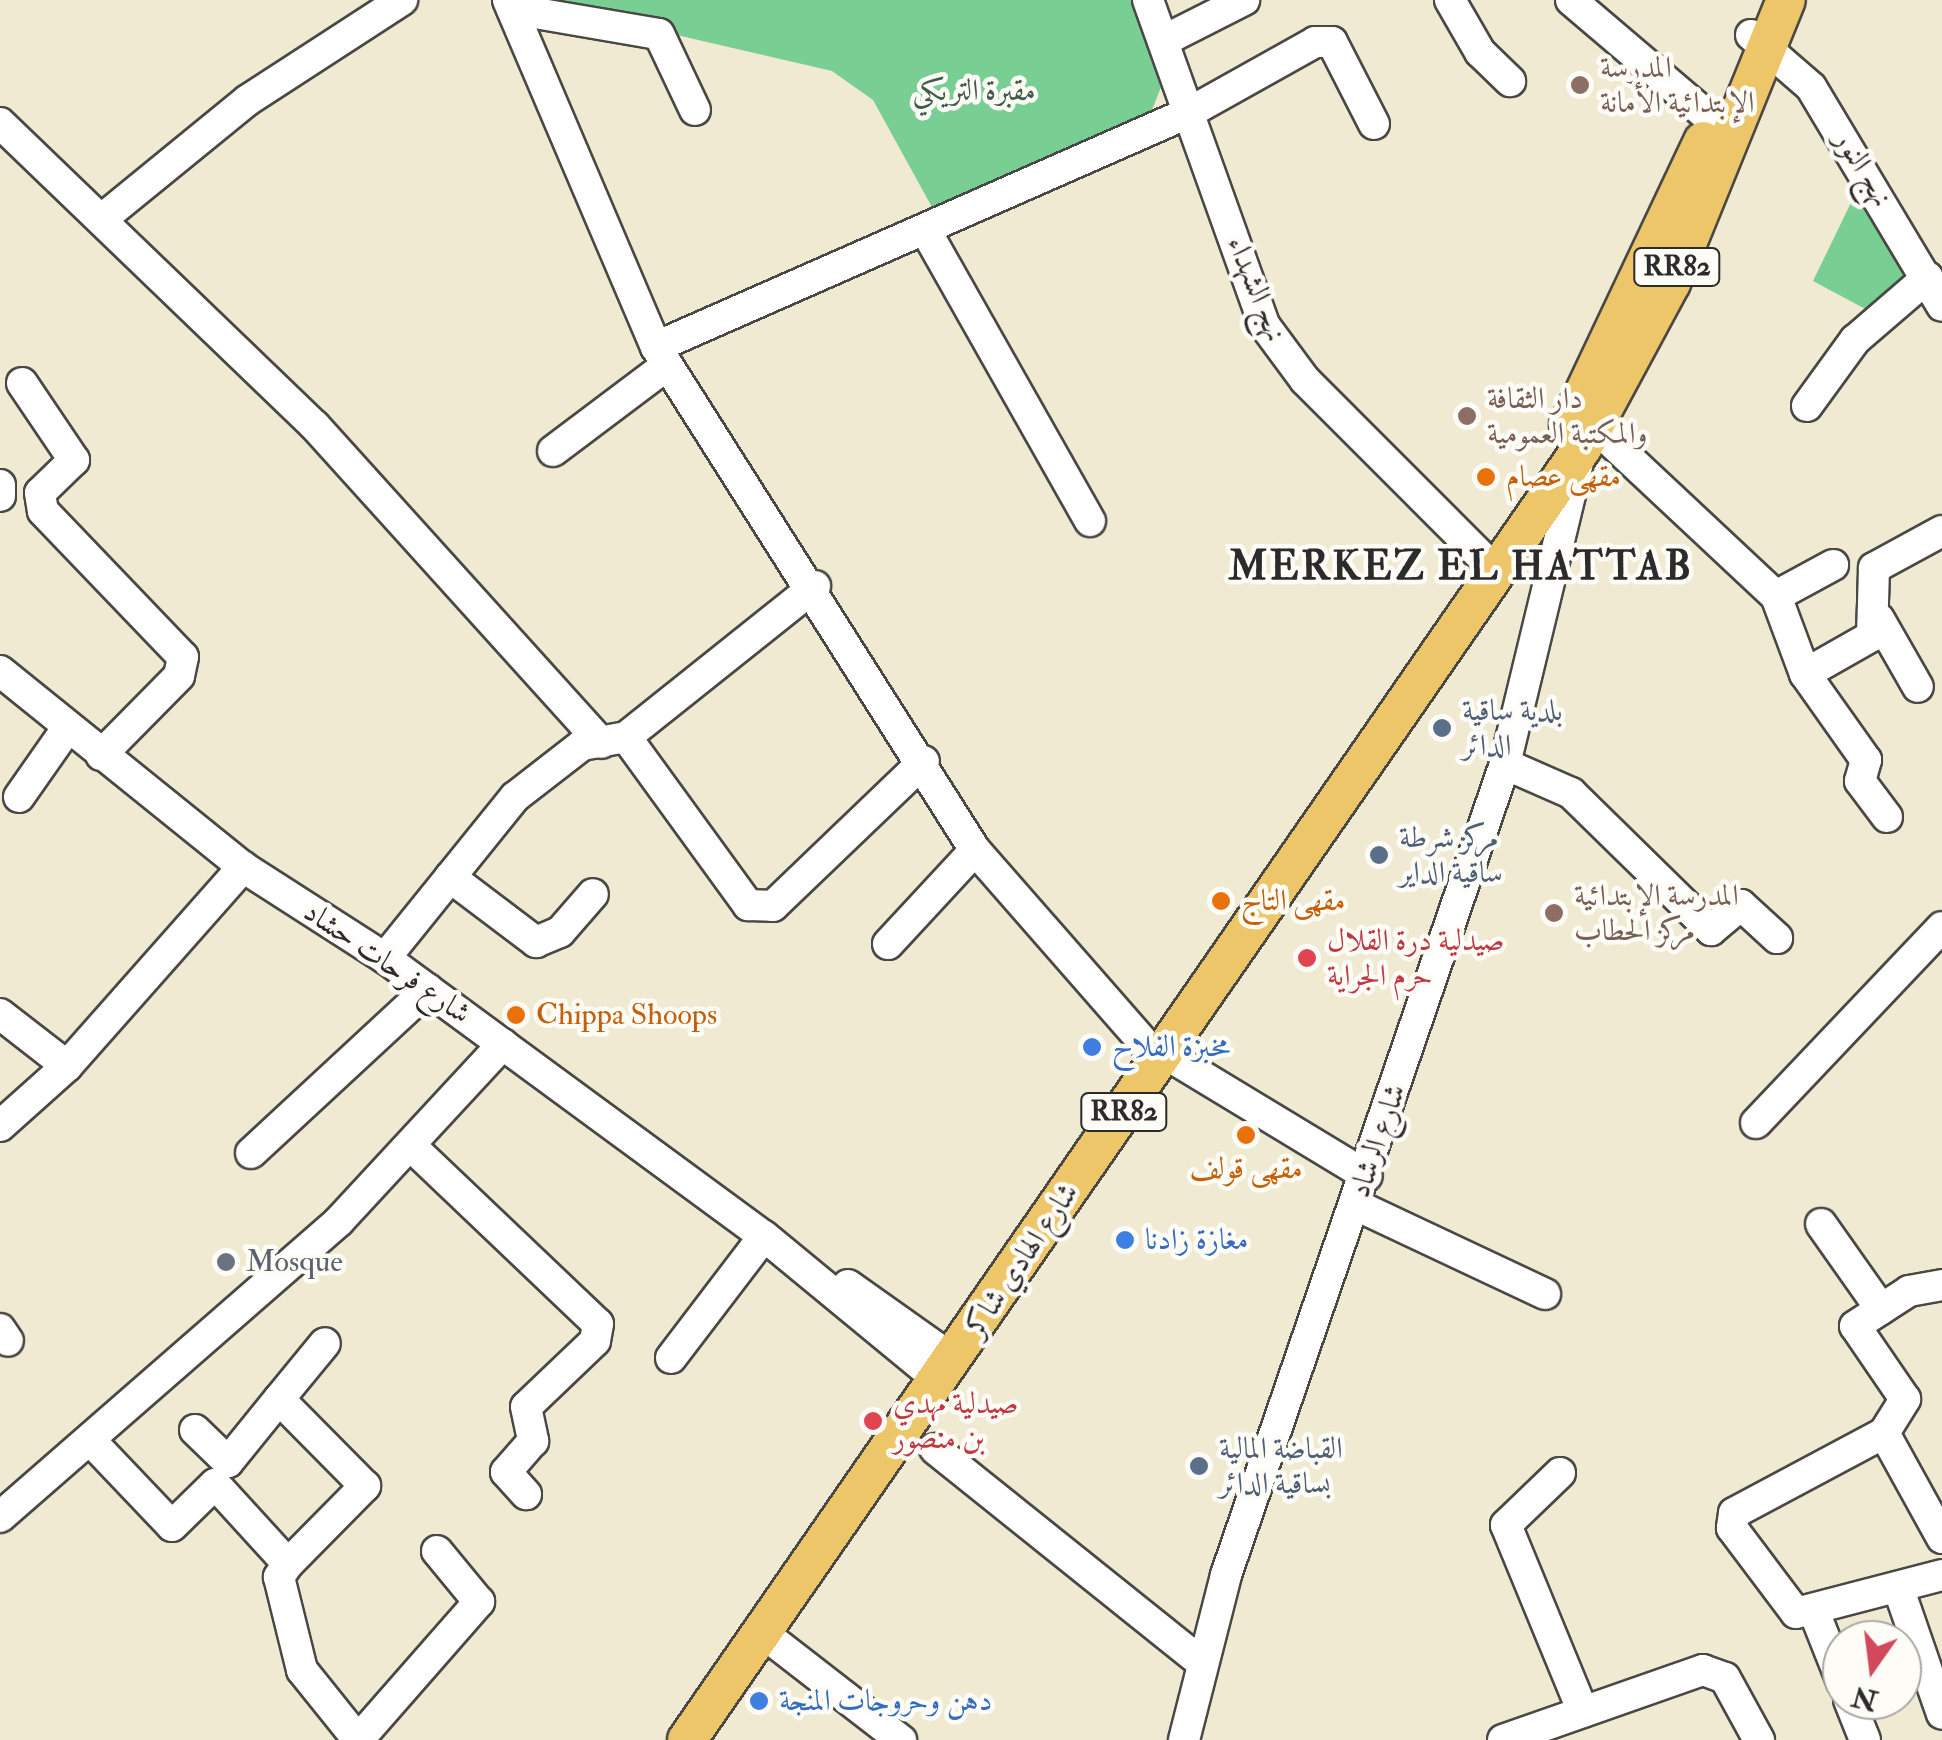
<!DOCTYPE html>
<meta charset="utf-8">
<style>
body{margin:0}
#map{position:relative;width:1942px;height:1740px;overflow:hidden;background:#f1ead2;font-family:"IM FELL Double Pica",Amiri,serif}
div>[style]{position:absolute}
.green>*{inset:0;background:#79cf93}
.roads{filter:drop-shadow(2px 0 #494844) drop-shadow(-2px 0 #494844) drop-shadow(0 2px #494844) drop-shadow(0 -2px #494844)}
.minor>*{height:30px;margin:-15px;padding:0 15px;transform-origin:15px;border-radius:15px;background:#fff}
.major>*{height:38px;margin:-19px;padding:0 19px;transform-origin:19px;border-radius:19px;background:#ecc669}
.dots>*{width:28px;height:28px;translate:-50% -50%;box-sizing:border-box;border:5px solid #fdfcf7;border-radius:50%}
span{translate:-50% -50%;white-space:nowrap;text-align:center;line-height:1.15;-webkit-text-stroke:9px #fdfcf7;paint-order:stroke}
.shield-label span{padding:2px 8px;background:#fdfcf7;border:2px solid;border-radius:8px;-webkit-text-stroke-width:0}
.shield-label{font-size:28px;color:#2b2b2b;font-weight:700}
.education-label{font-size:30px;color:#785e54}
.left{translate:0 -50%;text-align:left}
.park-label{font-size:30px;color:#425c4a}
.street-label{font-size:30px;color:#2b2b2b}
.food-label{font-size:30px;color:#c56008}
.service-label{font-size:30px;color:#4e5e75}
.health-label{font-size:30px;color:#be3a42}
.shop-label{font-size:30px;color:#366cbe}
.worship-label{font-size:30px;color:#5b616d}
.district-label{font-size:40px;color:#2b2b2b;font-weight:700;letter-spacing:2.5px}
.north{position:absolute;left:1822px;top:1620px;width:100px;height:100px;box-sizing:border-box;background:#fdfcf7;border:2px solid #a9a8a5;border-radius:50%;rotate:194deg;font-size:28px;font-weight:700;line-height:40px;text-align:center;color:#2b2b2b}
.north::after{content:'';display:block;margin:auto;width:35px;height:45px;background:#d1495b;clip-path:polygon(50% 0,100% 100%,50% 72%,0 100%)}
</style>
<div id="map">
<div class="green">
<i style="clip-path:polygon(526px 0,1135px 0,1164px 80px,1151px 112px,933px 209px,873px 100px,832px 71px)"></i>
<i style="clip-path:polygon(1861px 182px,1916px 275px,1871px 312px,1813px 281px)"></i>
</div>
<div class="roads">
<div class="minor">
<i style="left:508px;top:0;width:377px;rotate:66.9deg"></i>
<i style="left:656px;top:347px;width:596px;rotate:57.62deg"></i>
<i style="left:975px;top:850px;width:279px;rotate:48.8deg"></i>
<i style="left:1148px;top:0;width:346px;rotate:70.3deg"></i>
<i style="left:1265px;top:326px;width:67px;rotate:53.5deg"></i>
<i style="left:1305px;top:380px;width:264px;rotate:45deg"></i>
<i style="left:1450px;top:0;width:60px;rotate:60deg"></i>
<i style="left:1480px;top:52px;width:42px;rotate:44deg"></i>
<i style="left:1571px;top:0;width:187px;rotate:40.4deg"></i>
<i style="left:512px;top:9px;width:149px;rotate:9.7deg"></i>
<i style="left:659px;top:34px;width:84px;rotate:64.7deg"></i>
<i style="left:1751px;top:35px;width:79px;rotate:40.9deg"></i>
<i style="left:1811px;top:87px;width:255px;rotate:59.1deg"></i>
<i style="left:1163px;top:41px;width:91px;rotate:-26.8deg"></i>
<i style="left:0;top:123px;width:437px;rotate:43.9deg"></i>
<i style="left:315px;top:426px;width:427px;rotate:47.9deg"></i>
<i style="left:102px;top:219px;width:188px;rotate:-39.2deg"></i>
<i style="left:248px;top:100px;width:184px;rotate:-33deg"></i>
<i style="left:927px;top:233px;width:331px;rotate:60.5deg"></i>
<i style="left:656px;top:347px;width:583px;rotate:-23.75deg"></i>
<i style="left:1190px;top:112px;width:143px;rotate:-29.2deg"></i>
<i style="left:1315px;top:42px;width:17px"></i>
<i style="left:1332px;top:42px;width:92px;rotate:62.9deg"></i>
<i style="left:22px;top:383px;width:93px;rotate:56deg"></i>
<i style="left:74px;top:460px;width:47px;rotate:135.9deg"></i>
<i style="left:40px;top:493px;width:18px;rotate:81deg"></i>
<i style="left:43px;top:511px;width:202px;rotate:46.2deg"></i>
<i style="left:183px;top:657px;width:19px;rotate:102deg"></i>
<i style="left:179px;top:676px;width:111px;rotate:134.6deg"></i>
<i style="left:1807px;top:406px;width:82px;rotate:-54deg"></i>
<i style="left:1855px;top:340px;width:96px;rotate:-40.8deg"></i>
<i style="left:1592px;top:424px;width:252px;rotate:43.1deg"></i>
<i style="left:1776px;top:596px;width:83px;rotate:69.6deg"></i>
<i style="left:553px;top:451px;width:143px;rotate:-37deg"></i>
<i style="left:0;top:485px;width:11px;rotate:90deg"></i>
<i style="left:1776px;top:596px;width:65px;rotate:-28.5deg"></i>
<i style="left:1879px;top:619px;width:78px;rotate:60.2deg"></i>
<i style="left:0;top:671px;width:312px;rotate:38.9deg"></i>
<i style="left:243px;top:867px;width:169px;rotate:32.7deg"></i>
<i style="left:385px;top:958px;width:470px;rotate:36.3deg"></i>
<i style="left:764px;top:1236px;width:228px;rotate:39.5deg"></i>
<i style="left:626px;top:737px;width:208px;rotate:54deg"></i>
<i style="left:748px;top:905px;width:25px;rotate:2deg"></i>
<i style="left:773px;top:906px;width:209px;rotate:-43.8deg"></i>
<i style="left:1505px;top:764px;width:72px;rotate:23.7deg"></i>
<i style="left:1571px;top:793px;width:196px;rotate:44.4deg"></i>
<i style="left:1711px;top:930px;width:39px;rotate:-40deg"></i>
<i style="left:1741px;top:905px;width:49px;rotate:42.5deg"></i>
<i style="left:19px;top:797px;width:85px;rotate:-55deg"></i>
<i style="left:1887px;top:817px;width:45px;rotate:-126.9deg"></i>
<i style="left:1860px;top:781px;width:22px;rotate:-74deg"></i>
<i style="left:1866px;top:760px;width:105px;rotate:-125.3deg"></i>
<i style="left:1805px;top:674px;width:77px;rotate:-29.6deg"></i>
<i style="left:1872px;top:636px;width:68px;rotate:-88.3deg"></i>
<i style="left:1874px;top:568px;width:77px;rotate:-28.6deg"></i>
<i style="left:450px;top:877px;width:108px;rotate:37.1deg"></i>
<i style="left:536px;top:942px;width:26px;rotate:-23deg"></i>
<i style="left:560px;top:932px;width:50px;rotate:-49deg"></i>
<i style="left:888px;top:944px;width:128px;rotate:-47.2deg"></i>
<i style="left:385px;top:958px;width:207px;rotate:-51.1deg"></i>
<i style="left:515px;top:797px;width:85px;rotate:-37.8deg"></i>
<i style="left:582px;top:745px;width:45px;rotate:-10.3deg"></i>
<i style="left:626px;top:737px;width:242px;rotate:-38.6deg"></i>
<i style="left:0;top:1014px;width:85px;rotate:37.8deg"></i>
<i style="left:1164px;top:1053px;width:237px;rotate:31.2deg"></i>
<i style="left:1756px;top:1123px;width:270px;rotate:-46.5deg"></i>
<i style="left:0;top:1126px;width:90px;rotate:-41.8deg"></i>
<i style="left:67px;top:1066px;width:266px;rotate:-48.5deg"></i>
<i style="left:411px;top:1146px;width:258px;rotate:43.6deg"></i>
<i style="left:598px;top:1324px;width:17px;rotate:100deg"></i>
<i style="left:595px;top:1341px;width:95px;rotate:136.3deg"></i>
<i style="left:526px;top:1407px;width:35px;rotate:78deg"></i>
<i style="left:533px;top:1441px;width:41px;rotate:131.1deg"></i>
<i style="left:506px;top:1472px;width:30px;rotate:48deg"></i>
<i style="left:251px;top:1153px;width:241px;rotate:-42.8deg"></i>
<i style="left:1356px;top:1205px;width:209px;rotate:25.2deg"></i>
<i style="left:1821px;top:1224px;width:104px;rotate:54.8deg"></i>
<i style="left:848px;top:1285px;width:130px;rotate:35.3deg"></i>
<i style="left:0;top:1329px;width:14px;rotate:56deg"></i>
<i style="left:671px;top:1358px;width:153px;rotate:-52.7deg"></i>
<i style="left:195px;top:1430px;width:46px;rotate:44.1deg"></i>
<i style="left:228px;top:1462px;width:81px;rotate:-51deg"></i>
<i style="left:1884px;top:1433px;width:40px;rotate:-58deg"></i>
<i style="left:1905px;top:1399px;width:88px;rotate:-124.4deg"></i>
<i style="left:1855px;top:1326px;width:64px;rotate:-32.9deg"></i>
<i style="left:1909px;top:1291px;width:34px;rotate:-10deg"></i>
<i style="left:91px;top:1441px;width:117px;rotate:46.4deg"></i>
<i style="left:172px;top:1526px;width:60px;rotate:-44.3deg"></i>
<i style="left:215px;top:1484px;width:108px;rotate:47.6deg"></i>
<i style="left:288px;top:1564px;width:16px;rotate:125deg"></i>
<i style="left:279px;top:1577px;width:96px;rotate:76.1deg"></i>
<i style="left:302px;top:1670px;width:90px;rotate:51.3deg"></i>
<i style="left:358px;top:1740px;width:184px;rotate:-48.8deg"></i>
<i style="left:479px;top:1602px;width:66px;rotate:-129.5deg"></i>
<i style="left:935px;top:1449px;width:341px;rotate:38.7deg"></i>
<i style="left:1560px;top:1473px;width:75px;rotate:136.1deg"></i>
<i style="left:1506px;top:1525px;width:202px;rotate:67.6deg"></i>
<i style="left:0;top:1517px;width:450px;rotate:-41.1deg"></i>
<i style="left:339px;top:1221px;width:241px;rotate:-47.2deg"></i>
<i style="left:1942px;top:1538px;width:120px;rotate:-118.9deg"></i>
<i style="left:1884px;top:1433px;width:170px;rotate:151.9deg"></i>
<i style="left:1734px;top:1513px;width:15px;rotate:98deg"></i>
<i style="left:1732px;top:1528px;width:106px;rotate:53deg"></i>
<i style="left:1796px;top:1613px;width:151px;rotate:-14.6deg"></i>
<i style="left:288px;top:1564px;width:110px;rotate:-45.4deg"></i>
<i style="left:365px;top:1486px;width:122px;rotate:-134.7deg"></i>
<i style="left:279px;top:1399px;width:72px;rotate:-50.6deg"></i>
<i style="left:1898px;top:1587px;width:134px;rotate:70.9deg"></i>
<i style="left:1815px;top:1614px;width:73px;rotate:68.3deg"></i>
<i style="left:759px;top:1630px;width:180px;rotate:37.8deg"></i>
<i style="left:1849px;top:1700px;width:43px;rotate:68.2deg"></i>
<i style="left:1184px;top:1740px;width:170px;rotate:-75.7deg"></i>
<i style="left:1226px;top:1575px;width:858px;rotate:-71.02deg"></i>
<i style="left:1505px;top:764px;width:314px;rotate:-76.4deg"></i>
<i style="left:1503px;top:1740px;width:212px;rotate:-19.3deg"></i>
<i style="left:1703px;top:1670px;width:23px;rotate:20deg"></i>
<i style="left:1725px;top:1678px;width:71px;rotate:61.3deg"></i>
</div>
<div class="major">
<i style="left:1569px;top:425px;width:314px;rotate:-64.7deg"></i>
<i style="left:687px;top:1740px;width:1572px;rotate:-55.29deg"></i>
<i style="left:1582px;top:448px;width:187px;rotate:-61.7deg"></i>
<i style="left:1671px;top:283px;width:305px;rotate:-67.9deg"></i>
</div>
</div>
<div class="dots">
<i style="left:1580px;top:85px;background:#8d6e63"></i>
<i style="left:1467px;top:416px;background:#8d6e63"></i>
<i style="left:1486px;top:477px;background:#e8710a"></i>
<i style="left:1442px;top:728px;background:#5c6f8a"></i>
<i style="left:1379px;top:855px;background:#5c6f8a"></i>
<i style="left:1221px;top:901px;background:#e8710a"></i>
<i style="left:1554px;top:913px;background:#8d6e63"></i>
<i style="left:1307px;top:958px;background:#e0444e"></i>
<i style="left:516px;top:1015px;background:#e8710a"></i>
<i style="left:1092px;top:1047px;background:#3f7fe0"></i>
<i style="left:1246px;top:1135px;background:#e8710a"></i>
<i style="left:1125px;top:1240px;background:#3f7fe0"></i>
<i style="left:226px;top:1262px;background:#6b7280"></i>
<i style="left:873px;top:1421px;background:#e0444e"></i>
<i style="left:1199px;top:1466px;background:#5c6f8a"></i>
<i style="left:759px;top:1701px;background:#3f7fe0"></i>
</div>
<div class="shield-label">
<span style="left:1677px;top:267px">RR82</span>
<span style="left:1124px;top:1112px">RR82</span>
</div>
<div class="education-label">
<span class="left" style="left:1600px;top:85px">المدرسة<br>الإبتدائية الأمانة</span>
<span class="left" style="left:1487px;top:416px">دار الثقافة<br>والمكتبة العمومية</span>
<span class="left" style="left:1574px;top:913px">المدرسة الإبتدائية<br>مركز الحطاب</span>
</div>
<div class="park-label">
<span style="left:974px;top:91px">مقبرة التريكي</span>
</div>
<div class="street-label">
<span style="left:1863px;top:169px;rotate:59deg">نهج النور</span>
<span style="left:1256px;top:289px;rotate:68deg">نهج الشهداء</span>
<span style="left:387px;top:963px;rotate:34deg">شارع فرحات حشاد</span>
<span style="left:1378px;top:1141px;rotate:-71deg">شارع الرشاد</span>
<span style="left:1022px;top:1260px;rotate:-56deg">شارع الهادي شاكر</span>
</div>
<div class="food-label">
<span class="left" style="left:1506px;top:477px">مقهى عصام</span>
<span class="left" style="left:1241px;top:901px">مقهى التاج</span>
<span class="left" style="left:536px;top:1015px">Chippa Shoops</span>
<span style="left:1246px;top:1169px">مقهى قولف</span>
</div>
<div class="service-label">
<span class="left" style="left:1462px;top:728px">بلدية ساقية<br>الدائر</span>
<span class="left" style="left:1399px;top:855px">مركز شرطة<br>ساقية الداير</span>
<span class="left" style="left:1219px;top:1466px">القباضة المالية<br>بساقية الدائر</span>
</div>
<div class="health-label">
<span class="left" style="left:1327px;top:958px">صيدلية درة القلال<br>حرم الجراية</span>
<span class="left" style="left:893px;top:1421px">صيدلية مهدي<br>بن منصور</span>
</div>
<div class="shop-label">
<span class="left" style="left:1112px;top:1047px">مخبزة الفلاح</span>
<span class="left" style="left:1145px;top:1240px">مغازة زادنا</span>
<span class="left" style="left:779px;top:1701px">دهن وحروجات المنجة</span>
</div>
<div class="worship-label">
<span class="left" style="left:246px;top:1262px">Mosque</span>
</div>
<div class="district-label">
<span style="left:1461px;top:567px">MERKEZ EL HATTAB</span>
</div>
<div class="north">N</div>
</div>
